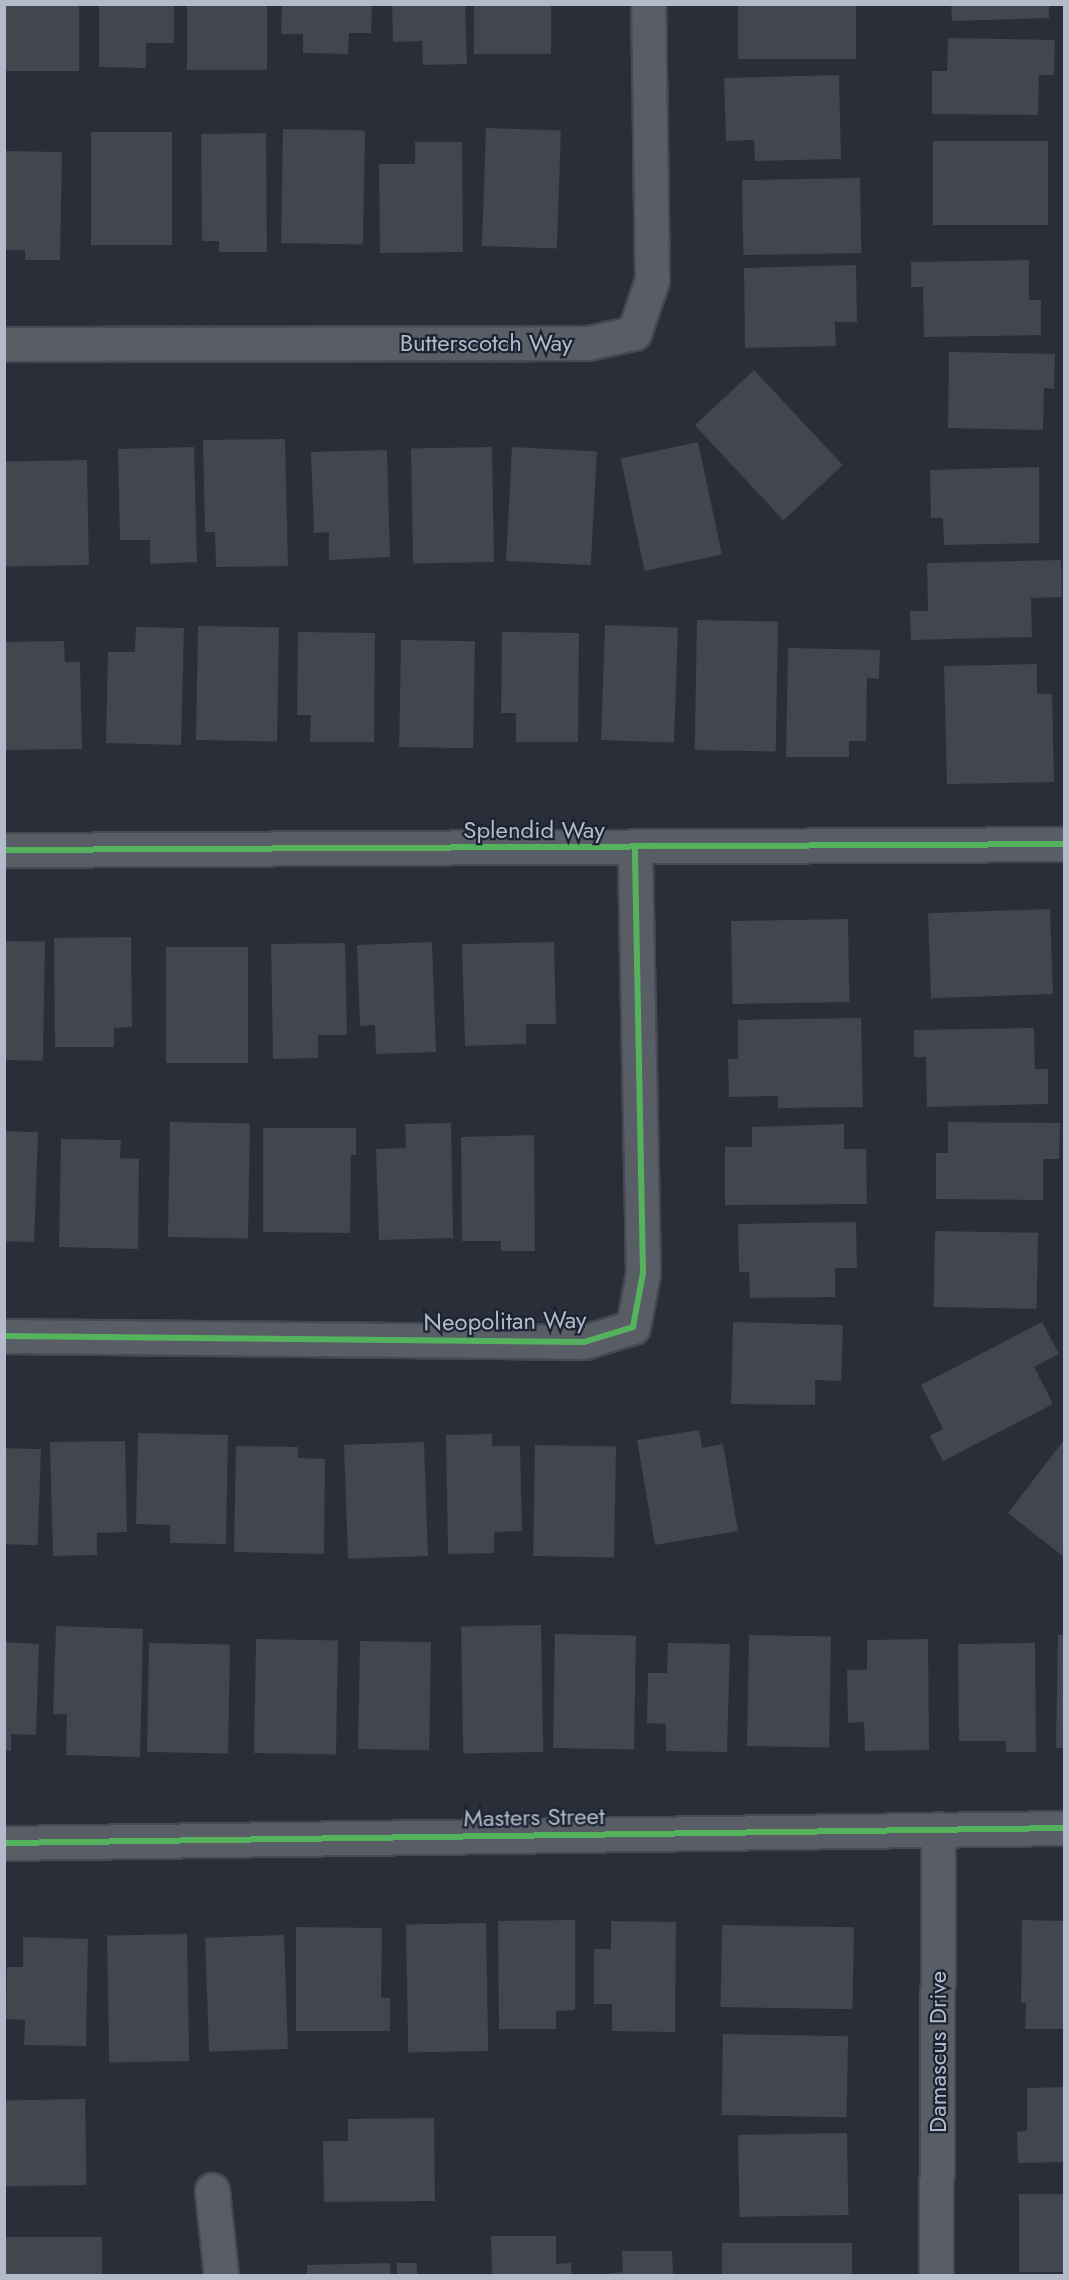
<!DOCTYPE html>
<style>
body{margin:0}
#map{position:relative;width:1069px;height:2280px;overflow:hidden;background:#292e38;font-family:Jost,sans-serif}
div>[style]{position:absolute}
.building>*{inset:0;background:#42464e;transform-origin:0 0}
.roads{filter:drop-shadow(2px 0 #454951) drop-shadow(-2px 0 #454951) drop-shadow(0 2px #454951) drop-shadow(0 -2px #454951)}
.minor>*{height:33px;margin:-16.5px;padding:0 16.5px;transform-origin:16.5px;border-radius:16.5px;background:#595d66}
.cycleway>*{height:6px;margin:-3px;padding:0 3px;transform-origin:3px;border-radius:3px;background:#56b35d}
span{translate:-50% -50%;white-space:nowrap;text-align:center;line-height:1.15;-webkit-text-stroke:4.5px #1c2433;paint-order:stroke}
.street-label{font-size:24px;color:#b3bac9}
.frame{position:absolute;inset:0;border:6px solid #b3bac9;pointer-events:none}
</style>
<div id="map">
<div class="building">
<i style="left:4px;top:4px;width:75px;height:67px"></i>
<i style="clip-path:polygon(99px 4px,174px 4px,174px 43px,146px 43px,146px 68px,99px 67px)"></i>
<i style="left:187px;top:4px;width:80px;height:66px"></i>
<i style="clip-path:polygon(282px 4px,372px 4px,371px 33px,349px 33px,348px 54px,303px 53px,303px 34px,281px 34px)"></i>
<i style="clip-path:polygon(392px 4px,465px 4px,467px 64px,423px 65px,422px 41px,393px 42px)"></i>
<i style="left:474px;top:4px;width:77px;height:50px"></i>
<i style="left:738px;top:4px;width:118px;height:55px"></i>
<i style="clip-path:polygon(951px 4px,1049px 4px,1049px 18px,952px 21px)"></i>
<i style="clip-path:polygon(948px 38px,1055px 40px,1054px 75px,1039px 75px,1038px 115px,932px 114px,932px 71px,947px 71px)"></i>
<i style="clip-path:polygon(839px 75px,841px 159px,755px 161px,754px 140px,726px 141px,724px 78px)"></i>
<i style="left:486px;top:128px;width:75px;height:118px;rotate:2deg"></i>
<i style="left:283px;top:129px;width:82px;height:114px;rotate:1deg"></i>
<i style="left:91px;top:132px;width:81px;height:113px"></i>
<i style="clip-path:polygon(266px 133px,267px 252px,219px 252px,219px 241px,202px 241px,201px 134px)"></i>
<i style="left:933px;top:141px;width:115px;height:84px"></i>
<i style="clip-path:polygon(415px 142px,462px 142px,463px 252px,380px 253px,379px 164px,415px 164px)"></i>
<i style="clip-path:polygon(4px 151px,62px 152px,60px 260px,25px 260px,25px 250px,4px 250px)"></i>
<i style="left:860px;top:178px;width:75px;height:118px;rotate:89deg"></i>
<i style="clip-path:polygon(1029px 260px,1029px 300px,1041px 300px,1041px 335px,924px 337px,923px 287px,911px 287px,911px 262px)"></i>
<i style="clip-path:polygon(856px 265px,857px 322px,835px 322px,836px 346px,745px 348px,744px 268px)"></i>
<i style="clip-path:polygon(949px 352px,1055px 354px,1054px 389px,1044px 388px,1043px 430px,948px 428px)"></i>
<i style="left:754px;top:370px;width:130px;height:81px;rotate:47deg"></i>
<i style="clip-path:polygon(285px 439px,288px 566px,216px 567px,215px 532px,205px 532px,203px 440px)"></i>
<i style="left:698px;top:442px;width:115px;height:79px;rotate:78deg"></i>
<i style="clip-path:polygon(194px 447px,197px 562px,150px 564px,150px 540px,120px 540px,118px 449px)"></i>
<i style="left:492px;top:447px;width:115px;height:81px;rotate:89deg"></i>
<i style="left:512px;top:447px;width:85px;height:114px;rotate:3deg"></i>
<i style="clip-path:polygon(387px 450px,390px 557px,329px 560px,329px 532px,314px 533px,311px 452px)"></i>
<i style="left:87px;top:460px;width:105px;height:83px;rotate:89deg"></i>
<i style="clip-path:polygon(1039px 467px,1039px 543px,944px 545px,943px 518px,931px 518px,930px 470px)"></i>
<i style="clip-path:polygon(1061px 560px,1062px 597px,1031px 598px,1032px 637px,911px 640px,910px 611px,928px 611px,927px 563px)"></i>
<i style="left:697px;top:620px;width:81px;height:130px;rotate:1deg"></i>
<i style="left:605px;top:625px;width:73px;height:115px;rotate:2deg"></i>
<i style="left:198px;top:626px;width:81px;height:114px;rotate:1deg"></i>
<i style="clip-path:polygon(136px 627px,184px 628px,181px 745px,106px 743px,108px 652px,135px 652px)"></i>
<i style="clip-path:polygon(298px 632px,375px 633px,374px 742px,310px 742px,311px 715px,297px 715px)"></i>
<i style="clip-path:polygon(502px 632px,579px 633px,578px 742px,516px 742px,516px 713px,501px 713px)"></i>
<i style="left:401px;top:640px;width:74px;height:107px;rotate:1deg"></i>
<i style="clip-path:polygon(64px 641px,65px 662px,80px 662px,82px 749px,5px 750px,4px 642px)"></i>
<i style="clip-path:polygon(788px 648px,880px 650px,879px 679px,867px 678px,866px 741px,849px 741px,849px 757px,786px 757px)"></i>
<i style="clip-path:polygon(1037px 664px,1037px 694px,1052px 694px,1054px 782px,947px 784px,944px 666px)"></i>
<i style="left:1050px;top:909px;width:85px;height:122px;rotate:88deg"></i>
<i style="left:848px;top:919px;width:83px;height:117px;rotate:89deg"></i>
<i style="clip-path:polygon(131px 937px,132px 1027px,114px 1028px,114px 1047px,55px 1047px,54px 938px)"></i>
<i style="left:4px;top:941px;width:41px;height:119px;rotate:1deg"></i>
<i style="clip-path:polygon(432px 942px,436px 1052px,376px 1054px,375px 1025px,360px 1026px,357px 945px)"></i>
<i style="clip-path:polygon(554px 942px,556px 1024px,526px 1024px,526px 1044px,465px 1046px,462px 944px)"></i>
<i style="clip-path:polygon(345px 943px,347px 1035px,318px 1035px,318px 1058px,273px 1059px,271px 944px)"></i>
<i style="left:166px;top:947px;width:82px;height:116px"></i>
<i style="clip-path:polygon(861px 1018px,863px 1107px,778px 1108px,778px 1096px,729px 1097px,728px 1059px,738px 1059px,738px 1020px)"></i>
<i style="clip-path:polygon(1034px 1028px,1035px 1069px,1048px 1069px,1048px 1104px,927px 1107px,926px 1057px,914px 1057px,914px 1030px)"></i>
<i style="left:170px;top:1122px;width:80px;height:115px;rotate:1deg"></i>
<i style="clip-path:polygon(948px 1122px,1060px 1123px,1059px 1159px,1043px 1159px,1043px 1200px,936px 1199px,936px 1153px,948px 1153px)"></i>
<i style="clip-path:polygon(451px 1123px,453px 1238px,379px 1240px,376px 1149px,406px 1148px,405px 1124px)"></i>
<i style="clip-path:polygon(844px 1124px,844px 1149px,866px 1149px,867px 1204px,725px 1205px,725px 1147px,752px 1147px,752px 1127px)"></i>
<i style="clip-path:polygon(263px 1128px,356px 1128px,356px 1155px,351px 1155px,350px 1233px,263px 1232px)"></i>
<i style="left:4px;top:1131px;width:34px;height:110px;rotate:2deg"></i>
<i style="clip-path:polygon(534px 1135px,535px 1251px,501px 1251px,501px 1241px,462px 1241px,461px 1137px)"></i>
<i style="clip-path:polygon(61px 1139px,121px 1140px,120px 1158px,139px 1159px,138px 1249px,59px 1247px)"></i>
<i style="clip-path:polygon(856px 1222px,857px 1268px,835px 1268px,835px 1297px,750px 1298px,749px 1272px,739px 1272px,738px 1224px)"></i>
<i style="left:935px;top:1231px;width:103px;height:76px;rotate:1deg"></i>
<i style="clip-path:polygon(733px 1322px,843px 1325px,841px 1381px,815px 1380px,815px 1405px,731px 1404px)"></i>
<i style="clip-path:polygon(1042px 1322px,1059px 1354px,1034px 1367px,1053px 1404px,943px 1461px,930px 1436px,943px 1429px,921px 1385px)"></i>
<i style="clip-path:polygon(699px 1430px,702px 1448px,723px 1444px,738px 1531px,655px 1545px,637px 1440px)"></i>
<i style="clip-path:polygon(138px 1433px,228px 1435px,226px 1544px,170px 1543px,170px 1525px,136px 1524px)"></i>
<i style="clip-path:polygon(492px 1434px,492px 1446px,520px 1446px,522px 1531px,494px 1532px,494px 1553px,448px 1554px,446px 1435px)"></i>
<i style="clip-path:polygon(1064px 1440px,1064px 1557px,1008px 1513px)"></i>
<i style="clip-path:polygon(125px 1441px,127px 1532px,97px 1533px,97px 1555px,53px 1556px,50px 1442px)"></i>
<i style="left:424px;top:1442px;width:114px;height:80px;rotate:88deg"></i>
<i style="left:535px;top:1445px;width:81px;height:111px;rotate:1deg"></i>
<i style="clip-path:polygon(236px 1446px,298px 1447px,298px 1458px,325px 1459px,324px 1554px,234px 1552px)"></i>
<i style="left:4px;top:1448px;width:37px;height:96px;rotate:2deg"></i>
<i style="left:541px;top:1625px;width:127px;height:80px;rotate:89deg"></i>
<i style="clip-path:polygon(56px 1626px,143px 1629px,140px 1757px,66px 1755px,67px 1714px,53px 1714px)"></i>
<i style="left:555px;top:1634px;width:81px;height:114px;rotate:1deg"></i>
<i style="left:749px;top:1635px;width:82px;height:111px;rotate:1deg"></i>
<i style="clip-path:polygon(1058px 1635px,1064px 1635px,1064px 1748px,1056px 1748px)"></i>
<i style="left:256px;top:1639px;width:82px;height:114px;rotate:1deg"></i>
<i style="clip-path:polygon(928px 1639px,929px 1750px,865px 1751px,864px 1722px,848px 1723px,847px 1670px,867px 1670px,867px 1640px)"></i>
<i style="left:360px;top:1641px;width:71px;height:108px;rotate:1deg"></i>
<i style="clip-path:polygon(4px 1642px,39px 1644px,36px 1735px,11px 1734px,11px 1751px,4px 1750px)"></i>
<i style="left:149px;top:1643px;width:81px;height:109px;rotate:1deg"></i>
<i style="clip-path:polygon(668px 1643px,730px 1644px,727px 1752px,666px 1751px,666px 1724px,647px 1723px,648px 1673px,667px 1673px)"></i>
<i style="clip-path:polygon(1035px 1643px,1036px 1752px,1006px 1752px,1006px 1741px,959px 1741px,958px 1644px)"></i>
<i style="clip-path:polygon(575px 1920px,575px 2010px,556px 2011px,556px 2029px,499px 2029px,498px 1921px)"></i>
<i style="clip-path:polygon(1022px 1920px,1064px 1921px,1064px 2029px,1025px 2029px,1026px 2003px,1021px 2003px)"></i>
<i style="clip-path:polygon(611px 1921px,676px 1922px,675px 2032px,612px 2031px,612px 2004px,594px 2004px,594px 1949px,611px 1949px)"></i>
<i style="left:486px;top:1923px;width:128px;height:80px;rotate:89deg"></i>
<i style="left:722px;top:1925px;width:132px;height:82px;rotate:1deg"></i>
<i style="clip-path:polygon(296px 1927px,382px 1928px,381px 1998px,390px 1998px,390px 2031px,296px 2031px)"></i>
<i style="left:187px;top:1934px;width:127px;height:80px;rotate:89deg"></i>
<i style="left:284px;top:1935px;width:114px;height:79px;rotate:88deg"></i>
<i style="clip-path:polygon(23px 1937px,88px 1939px,86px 2046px,24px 2045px,25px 2020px,6px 2019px,7px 1967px,23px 1967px)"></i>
<i style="left:723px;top:2034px;width:125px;height:81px;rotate:1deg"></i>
<i style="clip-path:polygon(1064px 2087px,1064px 2162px,1018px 2163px,1017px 2132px,1027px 2131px,1027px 2088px)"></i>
<i style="left:85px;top:2099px;width:86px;height:81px;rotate:89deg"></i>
<i style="clip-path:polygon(434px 2118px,435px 2201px,324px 2202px,323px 2141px,348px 2141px,348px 2119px)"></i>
<i style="left:847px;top:2133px;width:82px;height:109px;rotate:89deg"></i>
<i style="left:1064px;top:2194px;width:78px;height:45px;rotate:90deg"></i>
<i style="clip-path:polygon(491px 2236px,556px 2236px,556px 2264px,571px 2263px,572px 2276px,492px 2276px)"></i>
<i style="left:102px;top:2237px;width:39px;height:96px;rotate:90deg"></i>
<i style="left:722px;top:2243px;width:130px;height:33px"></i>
<i style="clip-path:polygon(622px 2251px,672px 2251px,673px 2276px,588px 2276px,623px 2272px)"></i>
<i style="clip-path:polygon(390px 2263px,391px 2276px,307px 2276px,307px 2265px)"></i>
<i style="left:397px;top:2263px;width:20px;height:13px"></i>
</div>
<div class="roads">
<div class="minor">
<i style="left:4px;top:344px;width:584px;rotate:-0.1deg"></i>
<i style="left:588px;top:343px;width:47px;rotate:-12.3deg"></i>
<i style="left:634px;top:333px;width:56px;rotate:-71.2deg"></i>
<i style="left:652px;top:280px;width:276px;rotate:-90.8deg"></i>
<i style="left:4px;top:850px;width:1060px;rotate:-0.32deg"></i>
<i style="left:4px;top:1336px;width:580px;rotate:0.59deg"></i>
<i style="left:584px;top:1342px;width:51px;rotate:-17deg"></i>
<i style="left:633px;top:1327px;width:55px;rotate:-79.5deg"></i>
<i style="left:643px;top:1273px;width:425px;rotate:-91.1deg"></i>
<i style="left:4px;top:1843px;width:1060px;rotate:-0.81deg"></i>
<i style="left:212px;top:2190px;width:86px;rotate:84deg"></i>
<i style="left:936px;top:2276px;width:447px;rotate:-89.7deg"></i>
</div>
</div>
<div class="cycleway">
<i style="left:4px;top:850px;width:1060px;rotate:-0.32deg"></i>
<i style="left:4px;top:1336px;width:580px;rotate:0.59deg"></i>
<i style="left:584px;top:1342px;width:51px;rotate:-17deg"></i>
<i style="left:633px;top:1327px;width:55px;rotate:-79.5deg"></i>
<i style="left:643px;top:1273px;width:425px;rotate:-91.1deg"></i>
<i style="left:4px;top:1843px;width:1060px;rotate:-0.81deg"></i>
</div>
<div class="street-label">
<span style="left:486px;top:343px">Butterscotch Way</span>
<span style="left:534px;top:830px">Splendid Way</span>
<span style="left:505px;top:1321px;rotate:-1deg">Neopolitan Way</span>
<span style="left:534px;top:1817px;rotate:-1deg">Masters Street</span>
<span style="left:938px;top:2052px;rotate:-90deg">Damascus Drive</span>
</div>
<div class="frame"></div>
</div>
